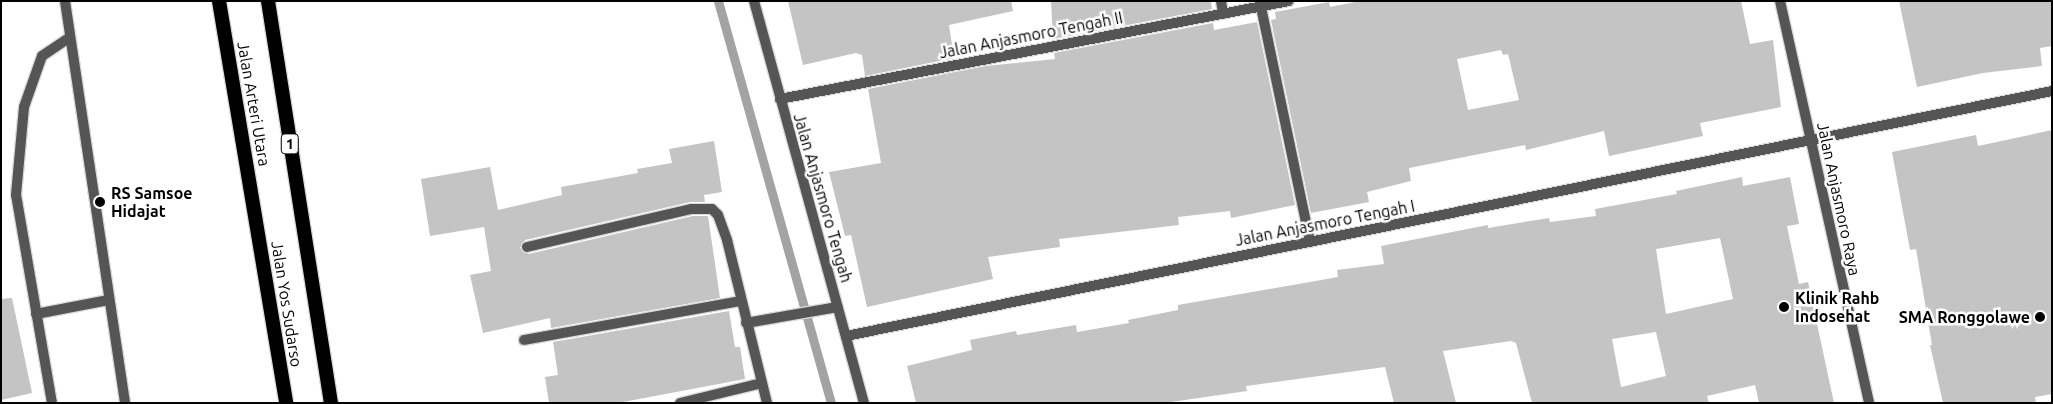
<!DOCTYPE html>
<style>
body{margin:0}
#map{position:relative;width:2053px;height:404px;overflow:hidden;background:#fff;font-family:Ubuntu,sans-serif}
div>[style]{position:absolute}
.stream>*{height:9px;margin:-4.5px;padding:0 4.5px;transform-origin:4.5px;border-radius:4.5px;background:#a3a3a3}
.building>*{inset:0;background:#c4c4c4}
.roads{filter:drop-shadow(1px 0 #dbdbdb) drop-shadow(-1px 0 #dbdbdb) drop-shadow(0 1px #dbdbdb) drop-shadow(0 -1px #dbdbdb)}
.service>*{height:10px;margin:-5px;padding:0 5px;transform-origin:5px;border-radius:5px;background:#555}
.minor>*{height:10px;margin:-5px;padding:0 5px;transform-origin:5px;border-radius:5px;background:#555}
.tertiary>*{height:10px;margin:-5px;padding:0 5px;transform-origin:5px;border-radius:5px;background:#555}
.trunk>*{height:14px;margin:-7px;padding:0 7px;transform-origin:7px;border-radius:7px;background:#000}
.dots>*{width:14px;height:14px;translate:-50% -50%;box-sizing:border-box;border:2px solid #fff;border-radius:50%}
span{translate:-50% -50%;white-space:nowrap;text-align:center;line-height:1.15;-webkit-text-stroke:5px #fff;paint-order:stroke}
.shield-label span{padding:1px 4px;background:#fff;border:1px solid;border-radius:4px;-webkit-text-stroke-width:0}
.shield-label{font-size:15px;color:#000;font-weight:700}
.street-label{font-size:16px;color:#000}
.poi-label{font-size:16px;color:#000;font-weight:700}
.left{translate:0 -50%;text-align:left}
.right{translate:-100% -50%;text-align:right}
.frame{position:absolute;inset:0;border:2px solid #000;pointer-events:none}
</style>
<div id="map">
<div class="stream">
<i style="left:718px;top:1px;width:418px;rotate:74.3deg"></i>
</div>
<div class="building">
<i style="clip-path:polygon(788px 1px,1011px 1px,1013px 11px,949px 25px,954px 58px,865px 76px,862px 55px,856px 53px,803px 65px)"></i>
<i style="clip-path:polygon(1051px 1px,1211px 1px,1212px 9px,1053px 39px)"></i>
<i style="clip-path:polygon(evenodd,1360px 1px,1741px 1px,1750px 44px,1773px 40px,1781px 107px,1700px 123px,1703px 136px,1609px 156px,1604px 131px,1526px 150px,1525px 145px,1409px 168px,1411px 181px,1367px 192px,1369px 202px,1311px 213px,1271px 20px,1276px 19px,1275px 12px,1329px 2px,1330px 7px,1360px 1px,1501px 50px,1503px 55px,1508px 54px,1519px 100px,1468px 110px,1457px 59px,1501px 50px)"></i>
<i style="clip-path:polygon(1899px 1px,2052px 1px,2052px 46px,2040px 48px,2042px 66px,1983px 73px,1917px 87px)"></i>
<i style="clip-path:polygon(1257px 22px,1295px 205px,1231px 218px,1230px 211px,1178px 217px,1179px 225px,1059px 239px,1060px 247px,988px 257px,993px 279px,867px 307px,851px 235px,845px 236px,829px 172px,881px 163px,868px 89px,986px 66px,1055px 59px,1054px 53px,1213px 23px,1214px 30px)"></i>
<i style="clip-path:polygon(2052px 130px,2052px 394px,2035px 397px,2036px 403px,1943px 403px,1930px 345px,1932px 345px,1916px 249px,1910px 250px,1892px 152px,1976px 135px,1978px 146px)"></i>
<i style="clip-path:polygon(714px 141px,722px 192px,704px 195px,705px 202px,690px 202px,525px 240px,520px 248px,529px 254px,693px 216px,708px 216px,720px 298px,551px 328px,550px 318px,483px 333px,470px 275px,491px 271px,484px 227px,430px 236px,421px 179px,490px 167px,498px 210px,562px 195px,561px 187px,638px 173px,637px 169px,672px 163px,669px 149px)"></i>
<i style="clip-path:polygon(evenodd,1742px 177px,1743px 186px,1790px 177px,1799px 224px,1787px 226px,1799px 284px,1808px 282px,1834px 403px,1759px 403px,1755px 385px,1707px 396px,1709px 403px,1532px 403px,1516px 343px,1511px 341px,1443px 351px,1456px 403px,1394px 403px,1385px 367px,1246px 386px,1247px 391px,1164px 403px,916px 403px,907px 366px,972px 350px,970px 340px,1016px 331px,1017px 335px,1076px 325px,1077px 332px,1129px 323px,1128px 320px,1178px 310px,1178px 305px,1338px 277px,1337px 270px,1384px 264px,1381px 246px,1488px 225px,1488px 228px,1549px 218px,1550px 222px,1596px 216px,1595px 209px,1677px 194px,1676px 191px,1742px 177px,1720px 238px,1733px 299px,1666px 314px,1656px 249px,1720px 238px,1742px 177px,1656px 332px,1666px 376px,1621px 387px,1612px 339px,1656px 332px)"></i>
<i style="clip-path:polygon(12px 298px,32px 393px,1px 400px,1px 299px)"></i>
<i style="clip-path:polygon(729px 311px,735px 347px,740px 347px,745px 379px,618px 403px,549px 403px,545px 377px,558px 375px,553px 342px)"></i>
</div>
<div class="roads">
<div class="service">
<i style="left:65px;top:1px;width:406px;rotate:81.5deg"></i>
<i style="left:36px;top:314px;width:74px;rotate:-10.9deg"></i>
<i style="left:52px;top:403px;width:211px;rotate:-99.8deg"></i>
<i style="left:16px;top:195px;width:88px;rotate:-84.8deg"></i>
<i style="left:24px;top:107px;width:54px;rotate:-70.6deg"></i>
<i style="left:42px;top:56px;width:32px;rotate:-34deg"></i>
</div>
<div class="minor">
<i style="left:754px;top:1px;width:417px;rotate:74.7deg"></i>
<i style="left:1221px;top:1px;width:13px;rotate:81deg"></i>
<i style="left:1261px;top:7px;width:240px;rotate:78.2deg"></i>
<i style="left:780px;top:99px;width:518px;rotate:-10.9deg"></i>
<i style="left:527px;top:247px;width:169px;rotate:-13deg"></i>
<i style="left:692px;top:209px;width:20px"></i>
<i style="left:712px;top:209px;width:8px;rotate:45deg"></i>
<i style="left:718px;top:215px;width:27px;rotate:70deg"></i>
<i style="left:727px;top:240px;width:168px;rotate:76.2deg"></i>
<i style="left:746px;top:323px;width:93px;rotate:-9.9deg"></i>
<i style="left:846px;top:336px;width:1231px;rotate:-11.48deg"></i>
<i style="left:524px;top:340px;width:220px;rotate:-10.2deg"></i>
<i style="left:680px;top:403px;width:84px;rotate:-13.7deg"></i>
</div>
<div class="tertiary">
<i style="left:1780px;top:1px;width:412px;rotate:77.5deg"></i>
</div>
<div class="trunk">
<i style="left:219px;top:1px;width:408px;rotate:80.5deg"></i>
<i style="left:268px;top:1px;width:407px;rotate:81.1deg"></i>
</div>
</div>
<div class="dots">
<i style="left:100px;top:202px;background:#000"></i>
<i style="left:1784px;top:307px;background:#000"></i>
<i style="left:2040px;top:317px;background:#000"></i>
</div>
<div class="shield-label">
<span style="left:290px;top:144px">1</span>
</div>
<div class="street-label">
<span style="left:1031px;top:35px;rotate:-11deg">Jalan Anjasmoro Tengah II</span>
<span style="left:254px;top:104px;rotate:80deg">Jalan Arteri Utara</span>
<span style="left:823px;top:198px;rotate:74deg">Jalan Anjasmoro Tengah</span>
<span style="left:1839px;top:199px;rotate:78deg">Jalan Anjasmoro Raya</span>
<span style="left:1325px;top:223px;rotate:-11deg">Jalan Anjasmoro Tengah I</span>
<span style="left:287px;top:304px;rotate:81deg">Jalan Yos Sudarso</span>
</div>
<div class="poi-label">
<span class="left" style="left:111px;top:202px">RS Samsoe<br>Hidajat</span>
<span class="left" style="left:1795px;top:307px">Klinik Rahb<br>Indosehat</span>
<span class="right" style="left:2030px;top:317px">SMA Ronggolawe</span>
</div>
<div class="frame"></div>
</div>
